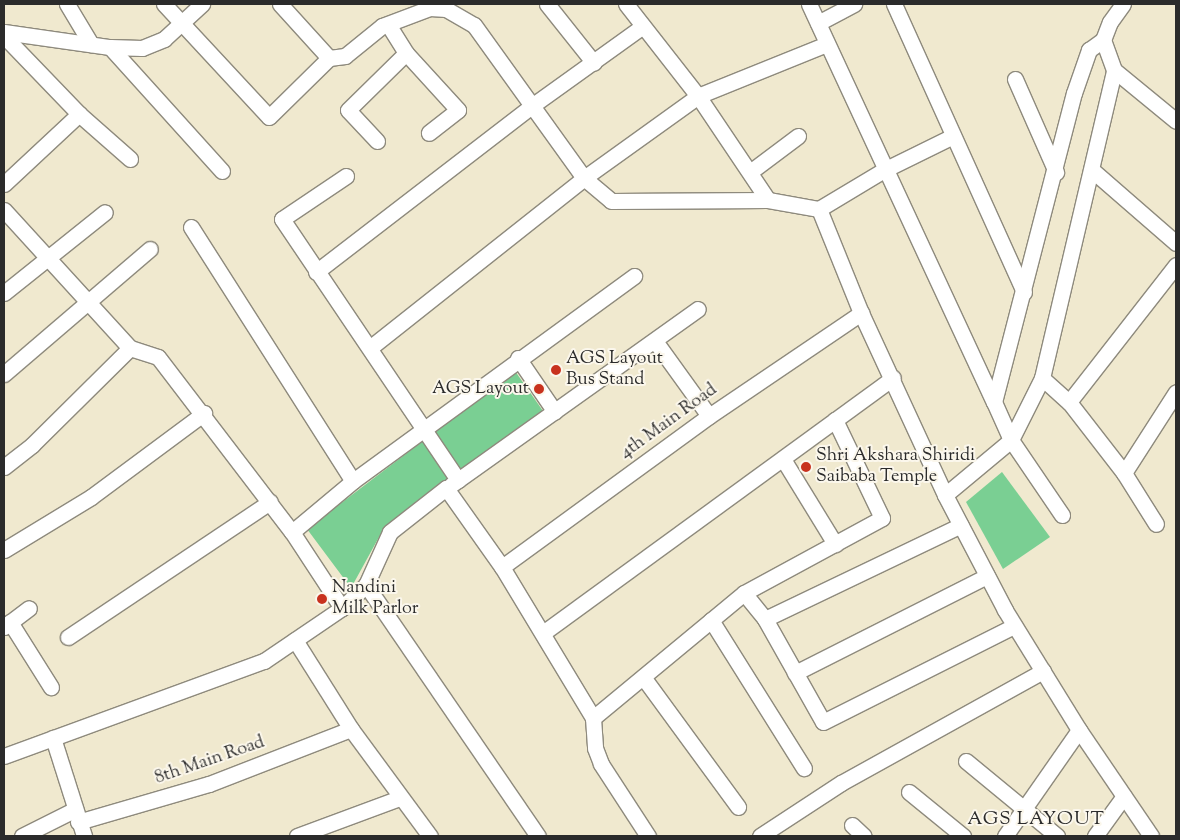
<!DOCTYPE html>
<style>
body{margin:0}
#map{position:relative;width:1180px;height:840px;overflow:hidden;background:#f0e9cf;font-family:"Sorts Mill Goudy",serif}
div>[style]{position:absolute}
.green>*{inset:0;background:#7acf93}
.roads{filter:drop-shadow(1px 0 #8e8a7d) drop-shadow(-1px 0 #8e8a7d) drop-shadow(0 1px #8e8a7d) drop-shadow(0 -1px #8e8a7d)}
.minor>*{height:15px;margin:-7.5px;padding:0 7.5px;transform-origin:7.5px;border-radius:7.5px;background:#fff}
.dots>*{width:14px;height:14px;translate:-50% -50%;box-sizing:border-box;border:2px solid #fbf7ec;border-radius:50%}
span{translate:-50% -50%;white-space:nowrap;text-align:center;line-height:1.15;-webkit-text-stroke:4px #fbf7ec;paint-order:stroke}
.poi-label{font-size:18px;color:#2b2b2b}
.left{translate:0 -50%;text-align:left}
.right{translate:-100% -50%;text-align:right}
.street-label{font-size:18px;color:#2b2b2b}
.neighbourhood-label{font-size:19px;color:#2b2b2b;letter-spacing:1px}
.frame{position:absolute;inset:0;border:5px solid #2b2b2b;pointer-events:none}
</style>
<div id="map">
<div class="green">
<i style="clip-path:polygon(515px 371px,543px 411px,384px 528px,351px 588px,307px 529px)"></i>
<i style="clip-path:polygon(1002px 472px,1050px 537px,1003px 569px,966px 502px)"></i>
</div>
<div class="roads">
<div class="minor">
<i style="left:67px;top:4px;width:47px;rotate:59deg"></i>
<i style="left:164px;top:4px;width:154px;rotate:47.1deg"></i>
<i style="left:269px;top:117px;width:84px;rotate:-44.5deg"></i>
<i style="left:280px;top:4px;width:73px;rotate:47.8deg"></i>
<i style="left:329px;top:58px;width:16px;rotate:-7deg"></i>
<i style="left:345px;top:56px;width:48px;rotate:-39deg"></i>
<i style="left:382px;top:26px;width:51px;rotate:-20.6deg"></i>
<i style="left:430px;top:8px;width:16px;rotate:4deg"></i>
<i style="left:446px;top:9px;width:32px;rotate:30deg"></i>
<i style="left:474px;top:25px;width:188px;rotate:54.3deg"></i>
<i style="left:584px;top:178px;width:35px;rotate:40deg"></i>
<i style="left:611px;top:201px;width:157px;rotate:-0.4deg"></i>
<i style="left:768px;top:200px;width:52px;rotate:10deg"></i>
<i style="left:819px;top:209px;width:112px;rotate:68deg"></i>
<i style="left:861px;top:313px;width:200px;rotate:65.2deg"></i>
<i style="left:945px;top:495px;width:130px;rotate:62.4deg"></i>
<i style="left:1005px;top:610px;width:141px;rotate:58.3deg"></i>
<i style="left:1079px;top:730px;width:128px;rotate:55.8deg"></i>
<i style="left:547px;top:4px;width:75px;rotate:51.5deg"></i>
<i style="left:626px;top:4px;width:117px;rotate:52deg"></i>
<i style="left:698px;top:96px;width:125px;rotate:56.1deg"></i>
<i style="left:809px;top:4px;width:439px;rotate:65.1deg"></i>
<i style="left:894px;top:4px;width:316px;rotate:65.7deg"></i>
<i style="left:818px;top:23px;width:41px;rotate:-27.8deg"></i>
<i style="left:4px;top:32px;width:107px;rotate:8.1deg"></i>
<i style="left:110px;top:47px;width:32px;rotate:2deg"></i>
<i style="left:142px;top:48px;width:24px;rotate:-22deg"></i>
<i style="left:164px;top:39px;width:52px;rotate:-42.6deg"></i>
<i style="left:4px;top:36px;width:108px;rotate:46.1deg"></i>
<i style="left:79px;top:114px;width:68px;rotate:41.4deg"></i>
<i style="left:110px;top:47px;width:167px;rotate:47.9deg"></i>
<i style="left:406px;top:53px;width:77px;rotate:47.6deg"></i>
<i style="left:458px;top:110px;width:37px;rotate:142deg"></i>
<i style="left:1114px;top:70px;width:80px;rotate:39.4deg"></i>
<i style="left:1015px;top:79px;width:102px;rotate:66.2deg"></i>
<i style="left:377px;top:141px;width:42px;rotate:-133.1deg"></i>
<i style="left:348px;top:110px;width:81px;rotate:-44.5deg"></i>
<i style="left:406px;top:53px;width:34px;rotate:-122deg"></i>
<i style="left:1092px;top:170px;width:111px;rotate:41deg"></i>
<i style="left:750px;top:172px;width:60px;rotate:-36.9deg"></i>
<i style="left:346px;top:176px;width:77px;rotate:146.1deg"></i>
<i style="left:282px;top:219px;width:315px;rotate:56deg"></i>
<i style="left:4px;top:184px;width:103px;rotate:-43deg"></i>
<i style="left:819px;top:209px;width:76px;rotate:-31deg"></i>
<i style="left:884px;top:170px;width:77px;rotate:-26.2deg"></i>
<i style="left:4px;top:210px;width:187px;rotate:47.6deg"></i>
<i style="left:130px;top:348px;width:29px;rotate:18deg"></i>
<i style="left:158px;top:357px;width:220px;rotate:52.6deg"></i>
<i style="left:292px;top:532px;width:91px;rotate:56.7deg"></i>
<i style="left:191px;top:227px;width:301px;rotate:57.5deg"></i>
<i style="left:316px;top:272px;width:274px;rotate:-37.6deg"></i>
<i style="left:533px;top:105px;width:135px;rotate:-35.7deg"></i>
<i style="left:4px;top:293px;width:129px;rotate:-38.7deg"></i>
<i style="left:655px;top:341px;width:92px;rotate:54.2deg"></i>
<i style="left:371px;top:347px;width:272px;rotate:-38.4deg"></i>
<i style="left:584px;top:178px;width:140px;rotate:-35.7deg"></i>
<i style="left:698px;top:96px;width:139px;rotate:-22deg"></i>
<i style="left:518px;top:358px;width:65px;rotate:55.6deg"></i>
<i style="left:4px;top:374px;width:192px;rotate:-40.6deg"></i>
<i style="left:1042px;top:378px;width:36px;rotate:42deg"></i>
<i style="left:1069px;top:402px;width:90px;rotate:52.2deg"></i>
<i style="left:1124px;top:473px;width:96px;rotate:-57.3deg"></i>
<i style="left:1069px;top:402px;width:174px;rotate:-52deg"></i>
<i style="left:783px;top:459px;width:100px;rotate:58.5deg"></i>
<i style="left:4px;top:467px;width:36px;rotate:-38deg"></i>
<i style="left:32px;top:445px;width:138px;rotate:-44.7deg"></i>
<i style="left:1124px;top:473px;width:60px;rotate:57.9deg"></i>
<i style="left:451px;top:485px;width:303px;rotate:-35.5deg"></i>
<i style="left:945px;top:495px;width:86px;rotate:-39.8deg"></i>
<i style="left:1011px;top:440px;width:69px;rotate:-63.4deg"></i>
<i style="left:1042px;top:378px;width:316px;rotate:-76.8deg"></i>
<i style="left:1114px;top:70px;width:32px;rotate:-110deg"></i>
<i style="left:1062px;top:515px;width:91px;rotate:-124.2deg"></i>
<i style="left:1011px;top:440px;width:42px;rotate:-114.1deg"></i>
<i style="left:994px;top:402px;width:319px;rotate:-75.5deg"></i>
<i style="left:1074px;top:93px;width:46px;rotate:-70.8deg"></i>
<i style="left:1089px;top:50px;width:17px;rotate:-36deg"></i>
<i style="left:1103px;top:40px;width:19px;rotate:-69deg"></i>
<i style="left:1110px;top:22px;width:22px;rotate:-54deg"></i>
<i style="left:292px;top:532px;width:80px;rotate:-39.9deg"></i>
<i style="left:353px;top:481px;width:348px;rotate:-36.1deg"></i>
<i style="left:4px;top:550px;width:102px;rotate:-31.3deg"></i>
<i style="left:91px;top:497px;width:141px;rotate:-36.6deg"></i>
<i style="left:502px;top:567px;width:256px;rotate:-36.1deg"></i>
<i style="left:709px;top:416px;width:184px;rotate:-34.1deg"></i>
<i style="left:366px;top:585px;width:304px;rotate:55.6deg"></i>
<i style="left:744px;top:593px;width:33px;rotate:51deg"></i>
<i style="left:765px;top:619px;width:118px;rotate:60.6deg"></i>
<i style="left:823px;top:722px;width:214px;rotate:-26.7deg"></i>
<i style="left:765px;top:619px;width:217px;rotate:-25.6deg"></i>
<i style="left:711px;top:620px;width:175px;rotate:57.9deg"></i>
<i style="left:10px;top:622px;width:77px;rotate:57.8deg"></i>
<i style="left:4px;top:627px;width:31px;rotate:-37deg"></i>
<i style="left:543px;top:633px;width:433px;rotate:-36.1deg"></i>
<i style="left:68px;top:637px;width:243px;rotate:-33.8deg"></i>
<i style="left:295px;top:640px;width:105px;rotate:57.8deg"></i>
<i style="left:351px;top:729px;width:133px;rotate:53.6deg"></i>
<i style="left:795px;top:673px;width:215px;rotate:-26.8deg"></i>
<i style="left:643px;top:677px;width:161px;rotate:53.8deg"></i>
<i style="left:593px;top:718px;width:196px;rotate:-39.6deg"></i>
<i style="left:744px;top:593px;width:157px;rotate:-28.5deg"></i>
<i style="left:882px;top:518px;width:109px;rotate:-115.6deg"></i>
<i style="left:53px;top:738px;width:103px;rotate:72.4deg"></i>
<i style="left:4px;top:756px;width:277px;rotate:-20.1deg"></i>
<i style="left:264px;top:661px;width:94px;rotate:-34.2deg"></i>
<i style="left:342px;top:608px;width:33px;rotate:-44deg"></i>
<i style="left:366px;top:585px;width:58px;rotate:-65.6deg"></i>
<i style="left:390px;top:532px;width:71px;rotate:-38.2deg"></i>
<i style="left:446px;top:488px;width:97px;rotate:54.7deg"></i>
<i style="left:502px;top:567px;width:176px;rotate:58.9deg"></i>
<i style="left:593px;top:718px;width:30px;rotate:86deg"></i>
<i style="left:595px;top:748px;width:17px;rotate:69deg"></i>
<i style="left:601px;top:764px;width:86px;rotate:56.9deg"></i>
<i style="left:966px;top:761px;width:118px;rotate:39.5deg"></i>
<i style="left:909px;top:792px;width:70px;rotate:39.2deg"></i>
<i style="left:78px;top:822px;width:136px;rotate:-16.2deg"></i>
<i style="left:209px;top:784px;width:152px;rotate:-21.2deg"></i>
<i style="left:852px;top:825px;width:16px;rotate:43deg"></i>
<i style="left:22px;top:836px;width:58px;rotate:-26.6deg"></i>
<i style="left:297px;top:836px;width:110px;rotate:-20.3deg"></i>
<i style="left:760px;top:836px;width:97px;rotate:-33.2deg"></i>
<i style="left:841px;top:783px;width:231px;rotate:-29deg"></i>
<i style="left:1005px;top:836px;width:129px;rotate:-55.1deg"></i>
<i style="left:1095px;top:836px;width:49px;rotate:-54.1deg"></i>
</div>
</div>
<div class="dots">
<i style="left:556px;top:370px;background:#c8321e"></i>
<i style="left:539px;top:389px;background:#c8321e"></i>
<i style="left:806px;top:467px;background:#c8321e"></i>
<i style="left:322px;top:599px;background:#c8321e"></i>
</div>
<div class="poi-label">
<span class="left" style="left:566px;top:370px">AGS Layout<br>Bus Stand</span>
<span class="right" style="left:529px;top:389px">AGS Layout</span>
<span class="left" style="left:816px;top:467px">Shri Akshara Shiridi<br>Saibaba Temple</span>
<span class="left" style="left:332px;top:599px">Nandini<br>Milk Parlor</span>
</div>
<div class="street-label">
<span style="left:669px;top:422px;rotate:-36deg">4th Main Road</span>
<span style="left:210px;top:761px;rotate:-19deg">8th Main Road</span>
</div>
<div class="neighbourhood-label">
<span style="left:1036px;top:820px">AGS LAYOUT</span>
</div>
<div class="frame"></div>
</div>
